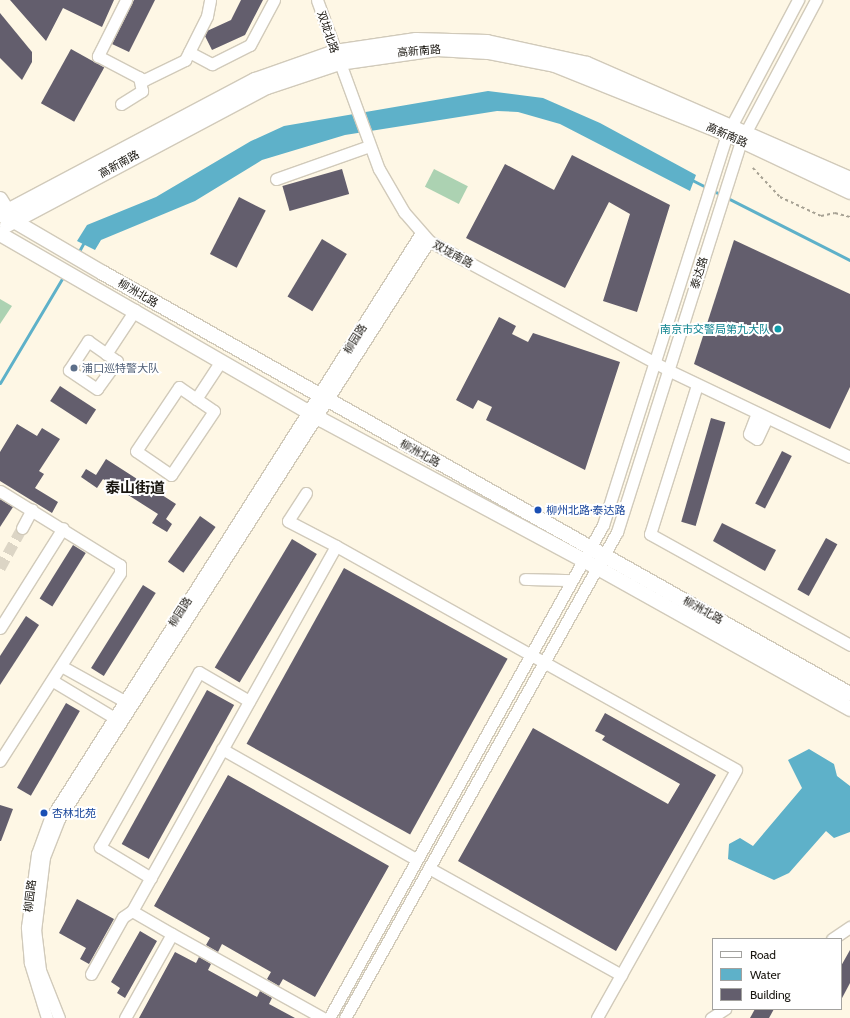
<!DOCTYPE html>
<meta charset="utf-8">
<style>
body{margin:0}
#map{position:relative;width:850px;height:1018px;overflow:hidden;background:#fef7e5;font-family:Cabin,"Noto Sans SC",sans-serif}
div>[style]{position:absolute}
.green>*{inset:0;background:#acd2b2;transform-origin:0 0}
.water>*{inset:0;background:#5eb1c9}
.stream>*{height:3px;margin:-1.5px;padding:0 1.5px;transform-origin:1.5px;border-radius:1.5px;background:#5eb1c9}
.building>*{inset:0;background:#635e6d;transform-origin:0 0}
.minor-tunnel>*{height:11px;margin-top:-5.5px;transform-origin:0;background:repeating-linear-gradient(90deg,#dcd5c5 0 11px,transparent 0 16.5px)}
.path>*{height:1.5px;margin-top:-0.75px;transform-origin:0;background:repeating-linear-gradient(90deg,#a7a294 0 3px,transparent 0 6px)}
.roads{filter:drop-shadow(1px 0 #d1caba) drop-shadow(-1px 0 #d1caba) drop-shadow(0 1px #d1caba) drop-shadow(0 -1px #d1caba)}
.minor>*{height:11px;margin:-5.5px;padding:0 5.5px;transform-origin:5.5px;border-radius:5.5px;background:#fff}
.major>*{height:14px;margin:-7px;padding:0 7px;transform-origin:7px;border-radius:7px;background:#fff}
.dots>*{width:11px;height:11px;translate:-50% -50%;box-sizing:border-box;border:2px solid #fff;border-radius:50%}
span{translate:-50% -50%;white-space:nowrap;text-align:center;line-height:1.15;-webkit-text-stroke:4px #fff;paint-order:stroke}
.street-label{font-size:11px;color:#191610}
.culture-label{font-size:11px;color:#0d838f}
.right{translate:-100% -50%;text-align:right}
.service-label{font-size:11px;color:#4e5e75}
.left{translate:0 -50%;text-align:left}
.transit-label{font-size:11px;color:#164399}
.district-label{font-size:15px;color:#191610;font-weight:700}
.legend{position:absolute;left:712px;top:938px;width:130px;height:72px;box-sizing:border-box;background:#fff;border:1px solid #a3a29f;margin:0;padding:5px 7px;list-style:none;font-size:12px;color:#191610}
.legend li{display:flex;align-items:center;gap:8px;height:20px}
.legend b{width:20px;border:1px solid #a3a29f}
</style>
<div id="map">
<div class="green">
<i style="left:434px;top:169px;width:38px;height:20px;rotate:27deg"></i>
<i style="clip-path:polygon(0 299px,12px 306px,0 324px)"></i>
</div>
<div class="water">
<i style="clip-path:polygon(488px 91px,543px 98px,600px 123px,696px 175px,690px 191px,560px 124px,518px 112px,497px 111px,345px 135px,262px 160px,195px 201px,101px 240px,95px 250px,77px 241px,87px 225px,156px 197px,251px 141px,284px 126px)"></i>
<i style="clip-path:polygon(809px 749px,834px 764px,837px 776px,850px 786px,850px 832px,834px 838px,826px 831px,789px 873px,774px 880px,728px 859px,729px 844px,740px 838px,753px 846px,802px 788px,788px 760px)"></i>
</div>
<div class="stream">
<i style="left:692px;top:180px;width:177px;rotate:26.9deg"></i>
<i style="left:78px;top:253px;width:13px;rotate:-61deg"></i>
<i style="left:0;top:383px;width:126px;rotate:-59.3deg"></i>
</div>
<div class="building">
<i style="clip-path:polygon(10px 0,114px 0,102px 27px,63px 8px,46px 41px)"></i>
<i style="clip-path:polygon(134px 0,155px 0,129px 52px,112px 44px)"></i>
<i style="clip-path:polygon(241px 0,263px 0,245px 35px,212px 50px,205px 36px,207px 31px,231px 20px)"></i>
<i style="clip-path:polygon(0 13px,32px 52px,32px 62px,22px 80px,0 58px)"></i>
<i style="left:71px;top:49px;width:38px;height:62px;rotate:29deg"></i>
<i style="clip-path:polygon(572px 155px,670px 205px,637px 312px,603px 301px,630px 214px,609px 202px,565px 288px,466px 238px,505px 164px,554px 190px)"></i>
<i style="left:342px;top:169px;width:26px;height:62px;rotate:74deg"></i>
<i style="left:239px;top:197px;width:30px;height:64px;rotate:27deg"></i>
<i style="left:322px;top:239px;width:29px;height:67px;rotate:31deg"></i>
<i style="clip-path:polygon(734px 240px,850px 294px,850px 387px,830px 429px,694px 364px)"></i>
<i style="clip-path:polygon(499px 317px,516px 326px,512px 334px,528px 342px,533px 333px,620px 362px,585px 470px,486px 420px,492px 407px,478px 400px,473px 409px,456px 400px)"></i>
<i style="left:60px;top:386px;width:43px;height:18px;rotate:33deg"></i>
<i style="left:711px;top:418px;width:15px;height:108px;rotate:16deg"></i>
<i style="clip-path:polygon(17px 424px,37px 436px,42px 428px,60px 439px,39px 471px,44px 474px,35px 488px,58px 502px,52px 513px,0 481px,0 452px)"></i>
<i style="left:782px;top:451px;width:11px;height:59px;rotate:27deg"></i>
<i style="clip-path:polygon(106px 459px,176px 504px,166px 519px,172px 524px,167px 532px,152px 523px,158px 514px,103px 479px,97px 488px,81px 477px,86px 469px,96px 475px)"></i>
<i style="clip-path:polygon(0 499px,13px 507px,0 527px)"></i>
<i style="left:200px;top:516px;width:19px;height:56px;rotate:35deg"></i>
<i style="clip-path:polygon(722px 523px,776px 550px,765px 571px,713px 541px)"></i>
<i style="left:826px;top:538px;width:13px;height:59px;rotate:29deg"></i>
<i style="left:292px;top:539px;width:29px;height:150px;rotate:31deg"></i>
<i style="left:73px;top:545px;width:15px;height:63px;rotate:32deg"></i>
<i style="left:344px;top:568px;width:187px;height:201px;rotate:29deg"></i>
<i style="left:143px;top:585px;width:15px;height:98px;rotate:32deg"></i>
<i style="clip-path:polygon(26px 616px,39px 625px,0 685px,0 656px)"></i>
<i style="left:207px;top:690px;width:31px;height:176px;rotate:29deg"></i>
<i style="left:66px;top:703px;width:16px;height:98px;rotate:30deg"></i>
<i style="clip-path:polygon(605px 713px,716px 775px,616px 951px,458px 861px,533px 728px,668px 804px,680px 784px,602px 740px,605px 736px,595px 731px)"></i>
<i style="clip-path:polygon(228px 775px,389px 866px,315px 997px,283px 979px,279px 986px,267px 979px,271px 972px,222px 944px,218px 952px,206px 945px,210px 938px,154px 906px)"></i>
<i style="clip-path:polygon(0 805px,13px 809px,1px 841px,0 841px)"></i>
<i style="clip-path:polygon(77px 899px,114px 919px,89px 964px,80px 959px,86px 948px,59px 933px)"></i>
<i style="clip-path:polygon(140px 931px,157px 941px,125px 998px,117px 993px,120px 988px,111px 982px)"></i>
<i style="clip-path:polygon(850px 950px,850px 983px,841px 1000px,841px 966px)"></i>
<i style="clip-path:polygon(175px 952px,196px 963px,199px 957px,211px 964px,208px 970px,257px 997px,260px 991px,272px 998px,269px 1004px,295px 1018px,139px 1018px)"></i>
<i style="clip-path:polygon(755px 1009px,774px 1009px,769px 1018px,750px 1018px)"></i>
</div>
<div class="minor-tunnel">
<i style="left:0;top:568px;width:46px;rotate:-61.2deg"></i>
</div>
<div class="path">
<i style="left:753px;top:168px;width:40px;rotate:47deg"></i>
<i style="left:780px;top:197px;width:45px;rotate:24.9deg"></i>
<i style="left:821px;top:216px;width:14px;rotate:-12deg"></i>
<i style="left:835px;top:213px;width:16px;rotate:15deg"></i>
</div>
<div class="roads">
<div class="minor">
<i style="left:126px;top:0;width:63px;rotate:116.6deg"></i>
<i style="left:98px;top:56px;width:52px;rotate:27.6deg"></i>
<i style="left:144px;top:80px;width:46px;rotate:-26deg"></i>
<i style="left:185px;top:60px;width:49px;rotate:-63.4deg"></i>
<i style="left:207px;top:16px;width:16px;rotate:-79deg"></i>
<i style="left:317px;top:0;width:180px;rotate:69.9deg"></i>
<i style="left:379px;top:169px;width:50px;rotate:59.8deg"></i>
<i style="left:404px;top:212px;width:38px;rotate:49deg"></i>
<i style="left:429px;top:241px;width:274px;rotate:28.3deg"></i>
<i style="left:670px;top:371px;width:199px;rotate:25.5deg"></i>
<i style="left:189px;top:52px;width:26px;rotate:28deg"></i>
<i style="left:212px;top:64px;width:42px;rotate:-26.6deg"></i>
<i style="left:250px;top:45px;width:51px;rotate:-61.9deg"></i>
<i style="left:121px;top:104px;width:25px;rotate:-32deg"></i>
<i style="left:142px;top:91px;width:14px;rotate:-102deg"></i>
<i style="left:276px;top:179px;width:99px;rotate:-19.5deg"></i>
<i style="left:88px;top:341px;width:35px;rotate:35deg"></i>
<i style="left:117px;top:361px;width:34px;rotate:126deg"></i>
<i style="left:97px;top:389px;width:34px;rotate:-146deg"></i>
<i style="left:69px;top:370px;width:35px;rotate:-57deg"></i>
<i style="left:106px;top:354px;width:53px;rotate:-56.6deg"></i>
<i style="left:697px;top:385px;width:156px;rotate:107.5deg"></i>
<i style="left:650px;top:534px;width:229px;rotate:29deg"></i>
<i style="left:179px;top:387px;width:42px;rotate:34.4deg"></i>
<i style="left:214px;top:411px;width:77px;rotate:123.9deg"></i>
<i style="left:171px;top:475px;width:42px;rotate:-145.6deg"></i>
<i style="left:136px;top:451px;width:77px;rotate:-56.1deg"></i>
<i style="left:196px;top:399px;width:45px;rotate:-56.7deg"></i>
<i style="left:757px;top:413px;width:22px;rotate:111deg"></i>
<i style="left:749px;top:434px;width:9px;rotate:32deg"></i>
<i style="left:757px;top:439px;width:23px;rotate:-65deg"></i>
<i style="left:0;top:491px;width:141px;rotate:31.7deg"></i>
<i style="left:120px;top:565px;width:8px;rotate:90deg"></i>
<i style="left:120px;top:573px;width:223px;rotate:122.6deg"></i>
<i style="left:306px;top:493px;width:33px;rotate:123deg"></i>
<i style="left:288px;top:521px;width:54px;rotate:27.5deg"></i>
<i style="left:22px;top:528px;width:21px;rotate:-62deg"></i>
<i style="left:525px;top:579px;width:45px;rotate:1.3deg"></i>
<i style="left:0;top:628px;width:118px;rotate:-57.8deg"></i>
<i style="left:63px;top:667px;width:74px;rotate:29deg"></i>
<i style="left:53px;top:681px;width:76px;rotate:31deg"></i>
<i style="left:222px;top:749px;width:223px;rotate:29.6deg"></i>
<i style="left:429px;top:868px;width:220px;rotate:29.1deg"></i>
<i style="left:151px;top:878px;width:60px;rotate:-148.7deg"></i>
<i style="left:100px;top:847px;width:201px;rotate:-60.5deg"></i>
<i style="left:199px;top:672px;width:58px;rotate:30.1deg"></i>
<i style="left:172px;top:934px;width:46px;rotate:-150.1deg"></i>
<i style="left:132px;top:911px;width:418px;rotate:-60.8deg"></i>
<i style="left:336px;top:546px;width:458px;rotate:29.2deg"></i>
<i style="left:736px;top:770px;width:284px;rotate:119.3deg"></i>
<i style="left:832px;top:939px;width:22px;rotate:-34deg"></i>
<i style="left:91px;top:974px;width:65px;rotate:-60.7deg"></i>
<i style="left:123px;top:917px;width:11px;rotate:-34deg"></i>
<i style="left:47px;top:1018px;width:58px;rotate:-107.2deg"></i>
<i style="left:30px;top:963px;width:36px;rotate:-95deg"></i>
<i style="left:27px;top:927px;width:74px;rotate:-82.2deg"></i>
<i style="left:37px;top:854px;width:37px;rotate:-70deg"></i>
<i style="left:50px;top:819px;width:694px;rotate:-57.66deg"></i>
<i style="left:59px;top:1018px;width:52px;rotate:-111.6deg"></i>
<i style="left:40px;top:970px;width:39px;rotate:-97deg"></i>
<i style="left:35px;top:931px;width:75px;rotate:-83.1deg"></i>
<i style="left:44px;top:857px;width:41px;rotate:-68.5deg"></i>
<i style="left:59px;top:819px;width:686px;rotate:-57.38deg"></i>
<i style="left:125px;top:1018px;width:96px;rotate:-60.8deg"></i>
<i style="left:172px;top:934px;width:173px;rotate:29.1deg"></i>
<i style="left:329px;top:1018px;width:564px;rotate:-60.94deg"></i>
<i style="left:603px;top:525px;width:410px;rotate:-72.4deg"></i>
<i style="left:727px;top:134px;width:152px;rotate:-62.1deg"></i>
<i style="left:345px;top:1018px;width:557px;rotate:-60.77deg"></i>
<i style="left:617px;top:532px;width:410px;rotate:-72.4deg"></i>
<i style="left:741px;top:141px;width:160px;rotate:-62deg"></i>
<i style="left:711px;top:1018px;width:17px;rotate:-33deg"></i>
</div>
<div class="major">
<i style="left:0;top:199px;width:26px;rotate:58deg"></i>
<i style="left:14px;top:221px;width:103px;rotate:30.3deg"></i>
<i style="left:103px;top:273px;width:857px;rotate:29.41deg"></i>
<i style="left:0;top:215px;width:289px;rotate:-27.9deg"></i>
<i style="left:255px;top:80px;width:85px;rotate:-19.3deg"></i>
<i style="left:335px;top:52px;width:82px;rotate:-8.4deg"></i>
<i style="left:416px;top:40px;width:71px;rotate:1.6deg"></i>
<i style="left:487px;top:42px;width:102px;rotate:12.4deg"></i>
<i style="left:587px;top:64px;width:287px;rotate:23.6deg"></i>
<i style="left:7px;top:225px;width:294px;rotate:-28deg"></i>
<i style="left:267px;top:87px;width:76px;rotate:-18.4deg"></i>
<i style="left:339px;top:63px;width:99px;rotate:-8.1deg"></i>
<i style="left:437px;top:49px;width:51px;rotate:3.4deg"></i>
<i style="left:488px;top:52px;width:68px;rotate:11deg"></i>
<i style="left:555px;top:65px;width:185px;rotate:21.9deg"></i>
<i style="left:727px;top:134px;width:136px;rotate:25.2deg"></i>
<i style="left:0;top:234px;width:372px;rotate:30deg"></i>
<i style="left:322px;top:420px;width:313px;rotate:28.2deg"></i>
<i style="left:598px;top:568px;width:289px;rotate:29.2deg"></i>
</div>
</div>
<div class="dots">
<i style="left:778px;top:329px;background:#0f9aa8"></i>
<i style="left:74px;top:368px;background:#5c6f8a"></i>
<i style="left:538px;top:510px;background:#1a4fb4"></i>
<i style="left:44px;top:813px;background:#1a4fb4"></i>
</div>
<div class="street-label">
<span style="left:328px;top:32px;rotate:71deg">双垅北路</span>
<span style="left:419px;top:51px;rotate:-5deg">高新南路</span>
<span style="left:727px;top:135px;rotate:24deg">高新南路</span>
<span style="left:119px;top:164px;rotate:-29deg">高新南路</span>
<span style="left:453px;top:254px;rotate:29deg">双垅南路</span>
<span style="left:699px;top:273px;rotate:-73deg">泰达路</span>
<span style="left:138px;top:293px;rotate:30deg">柳洲北路</span>
<span style="left:355px;top:339px;rotate:-58deg">柳园路</span>
<span style="left:420px;top:453px;rotate:29deg">柳洲北路</span>
<span style="left:703px;top:610px;rotate:29deg">柳洲北路</span>
<span style="left:180px;top:612px;rotate:-57deg">柳园路</span>
<span style="left:30px;top:896px;rotate:-83deg">柳园路</span>
</div>
<div class="culture-label">
<span class="right" style="left:770px;top:329px">南京市交警局第九大队</span>
</div>
<div class="service-label">
<span class="left" style="left:82px;top:368px">浦口巡特警大队</span>
</div>
<div class="transit-label">
<span class="left" style="left:546px;top:510px">柳州北路·泰达路</span>
<span class="left" style="left:52px;top:813px">杏林北苑</span>
</div>
<div class="district-label">
<span style="left:135px;top:489px">泰山街道</span>
</div>
<ul class="legend">
<li><b style="height:5px;background:#fff"></b>Road</li>
<li><b style="height:11px;background:#5eb1c9"></b>Water</li>
<li><b style="height:11px;background:#635e6d"></b>Building</li>
</ul>
</div>
